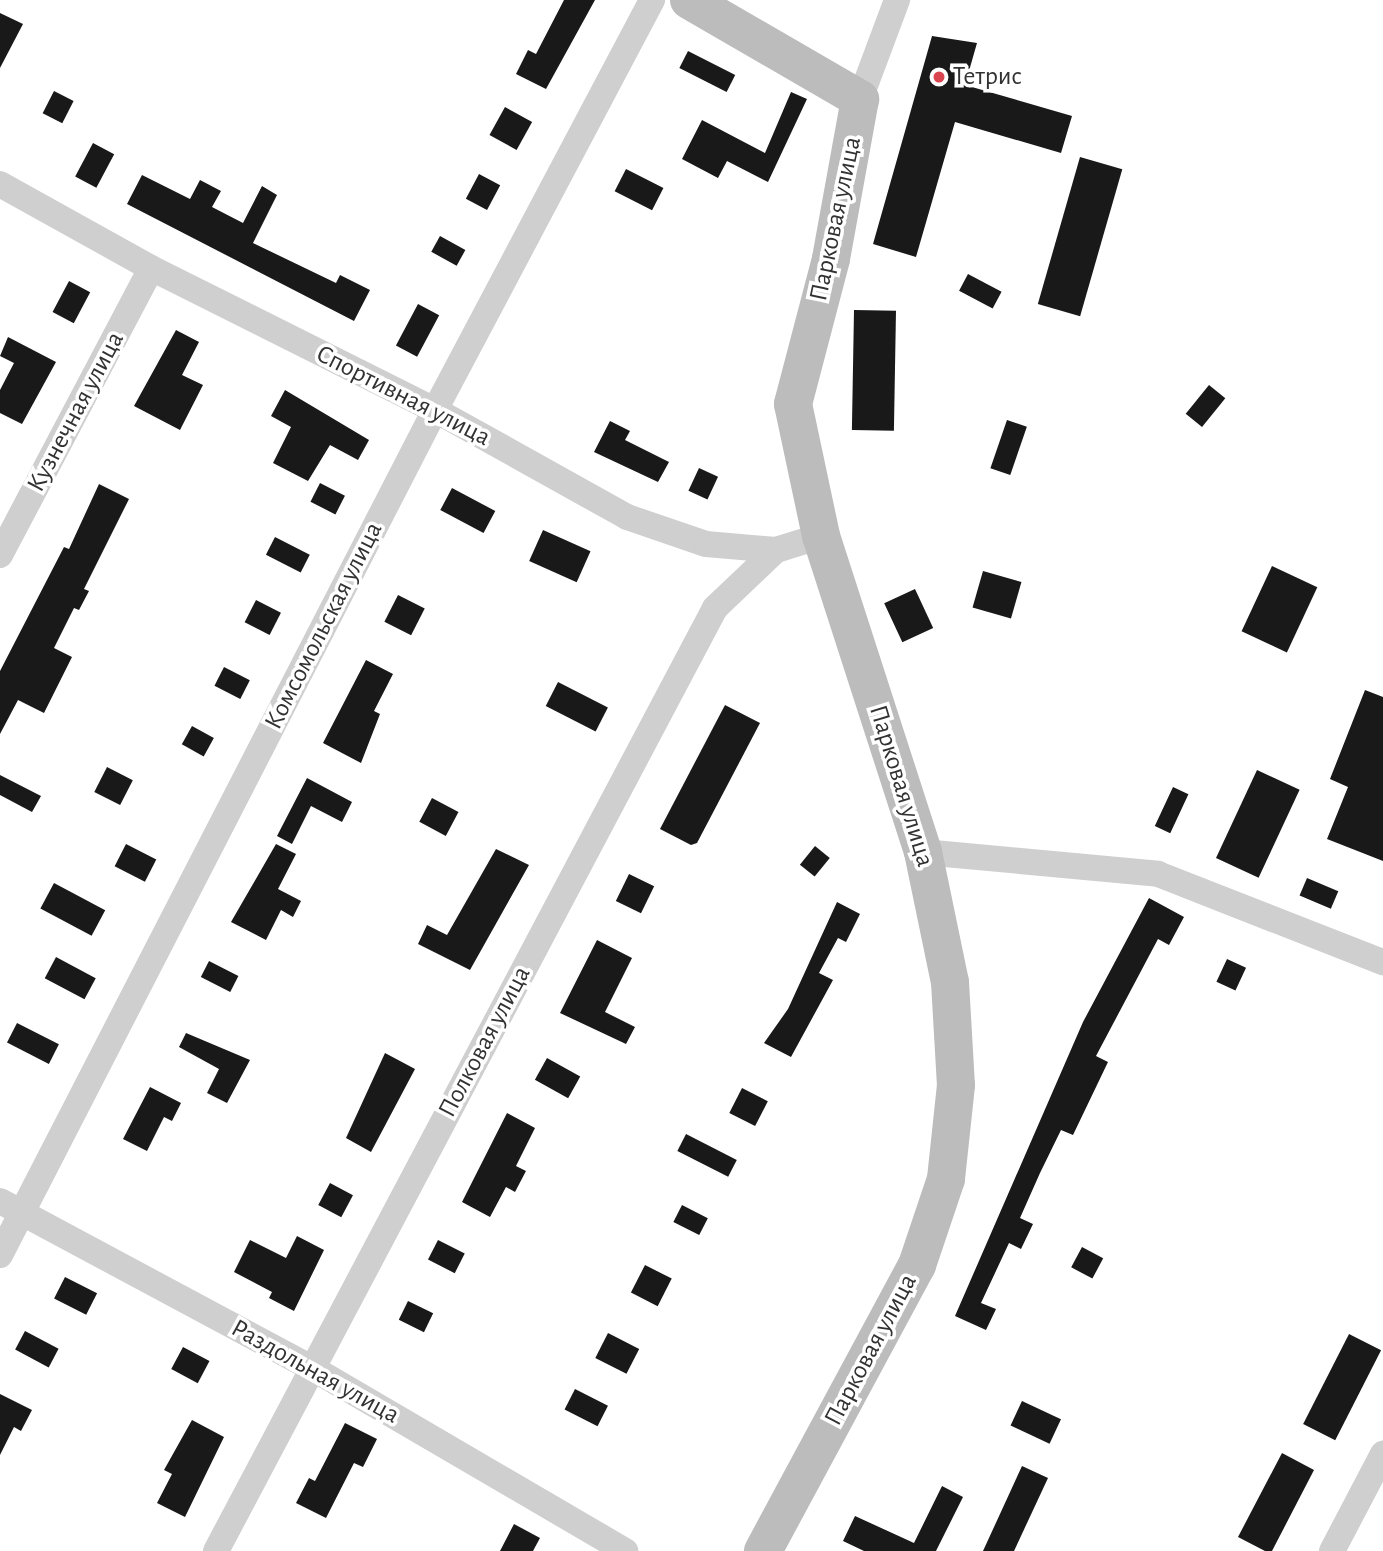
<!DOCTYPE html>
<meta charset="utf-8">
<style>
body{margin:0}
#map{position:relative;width:1383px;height:1551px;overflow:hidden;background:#fff;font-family:"Alegreya Sans",sans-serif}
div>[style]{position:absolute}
.building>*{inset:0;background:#191919;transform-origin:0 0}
.minor>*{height:26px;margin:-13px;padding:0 13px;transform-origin:13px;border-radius:13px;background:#cfcfcf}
.secondary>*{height:38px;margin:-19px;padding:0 19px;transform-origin:19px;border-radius:19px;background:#bcbcbc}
.dots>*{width:19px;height:19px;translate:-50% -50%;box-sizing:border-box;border:4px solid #fff;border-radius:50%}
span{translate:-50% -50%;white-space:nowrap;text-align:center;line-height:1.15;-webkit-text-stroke:7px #fff;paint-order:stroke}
.poi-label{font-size:26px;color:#323232}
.left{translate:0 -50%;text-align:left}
.street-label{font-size:26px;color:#323232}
</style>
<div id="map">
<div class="building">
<i style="clip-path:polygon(564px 0,595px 0,546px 89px,516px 74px,528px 50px,536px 54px)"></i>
<i style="clip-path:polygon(0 13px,23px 24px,0 68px)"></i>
<i style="clip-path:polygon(932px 36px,977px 43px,965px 85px,1072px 116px,1061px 153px,955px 122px,916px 257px,873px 244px)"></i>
<i style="left:688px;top:51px;width:53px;height:19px;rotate:27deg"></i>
<i style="left:54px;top:91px;width:22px;height:25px;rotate:27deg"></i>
<i style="clip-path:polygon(791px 92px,807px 99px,768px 182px,727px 161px,718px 178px,682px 159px,702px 120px,765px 153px)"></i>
<i style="left:505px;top:107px;width:31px;height:32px;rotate:29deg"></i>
<i style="left:93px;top:143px;width:24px;height:38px;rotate:28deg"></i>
<i style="left:1080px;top:157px;width:44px;height:153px;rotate:16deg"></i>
<i style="left:626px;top:169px;width:42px;height:25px;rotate:27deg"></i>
<i style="left:479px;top:174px;width:24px;height:28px;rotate:28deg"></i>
<i style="clip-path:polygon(142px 175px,190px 199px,200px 180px,221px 191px,212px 207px,243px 223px,262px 186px,277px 195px,253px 243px,336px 283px,340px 275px,370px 290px,354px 321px,127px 204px)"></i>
<i style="left:440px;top:236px;width:29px;height:18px;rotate:29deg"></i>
<i style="left:968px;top:274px;width:38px;height:19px;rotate:28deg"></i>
<i style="left:69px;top:281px;width:24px;height:35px;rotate:28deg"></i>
<i style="left:418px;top:304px;width:24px;height:47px;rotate:28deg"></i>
<i style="left:854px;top:310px;width:42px;height:120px;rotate:1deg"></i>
<i style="clip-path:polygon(176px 330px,199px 342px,182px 375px,203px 385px,180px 430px,134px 406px)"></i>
<i style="clip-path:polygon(8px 337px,56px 362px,22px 424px,0 413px,0 390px,14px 363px,0 356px)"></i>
<i style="left:1209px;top:385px;width:21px;height:37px;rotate:39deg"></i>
<i style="clip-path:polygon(285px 390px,369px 440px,358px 460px,330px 445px,308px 481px,273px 463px,291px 427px,271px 416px)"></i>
<i style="left:1007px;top:420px;width:21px;height:51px;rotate:19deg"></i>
<i style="clip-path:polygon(610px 421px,630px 431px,625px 440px,669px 462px,658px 482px,594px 452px)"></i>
<i style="left:699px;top:468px;width:21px;height:25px;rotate:25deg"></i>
<i style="left:320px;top:483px;width:28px;height:21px;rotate:27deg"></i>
<i style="clip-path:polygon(99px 484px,129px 499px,84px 589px,89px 591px,79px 610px,74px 608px,54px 648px,72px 657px,44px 713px,18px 700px,0 734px,0 671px,64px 547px,69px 549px)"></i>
<i style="left:452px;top:488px;width:49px;height:25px;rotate:28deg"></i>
<i style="left:543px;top:530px;width:52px;height:34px;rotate:24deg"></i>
<i style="left:275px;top:537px;width:39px;height:20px;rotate:27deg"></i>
<i style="left:1272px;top:566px;width:50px;height:72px;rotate:25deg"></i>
<i style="left:983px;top:571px;width:40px;height:38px;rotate:16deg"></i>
<i style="left:915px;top:589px;width:43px;height:34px;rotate:65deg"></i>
<i style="left:398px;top:595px;width:30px;height:30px;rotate:27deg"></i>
<i style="left:256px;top:600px;width:28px;height:25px;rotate:27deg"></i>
<i style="clip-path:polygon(366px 660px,393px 674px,374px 711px,380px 714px,361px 763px,323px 743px)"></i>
<i style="left:224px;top:667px;width:29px;height:21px;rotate:27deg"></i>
<i style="left:558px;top:682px;width:56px;height:27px;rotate:27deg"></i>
<i style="clip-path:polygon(1365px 690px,1383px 697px,1383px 861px,1327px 839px,1348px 787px,1330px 779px)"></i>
<i style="clip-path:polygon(725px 705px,760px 723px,697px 843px,691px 845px,660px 829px)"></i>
<i style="left:192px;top:726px;width:25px;height:21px;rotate:29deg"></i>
<i style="left:107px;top:767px;width:29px;height:28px;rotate:27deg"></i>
<i style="left:1257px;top:770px;width:47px;height:97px;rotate:25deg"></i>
<i style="clip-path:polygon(0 775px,41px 796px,32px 812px,0 795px)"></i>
<i style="clip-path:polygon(307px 778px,352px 802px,342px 822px,311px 806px,292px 844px,277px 836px)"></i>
<i style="left:1173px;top:787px;width:17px;height:43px;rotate:25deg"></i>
<i style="left:432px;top:798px;width:30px;height:27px;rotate:28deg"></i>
<i style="left:126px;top:844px;width:34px;height:25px;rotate:27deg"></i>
<i style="clip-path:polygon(276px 844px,296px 854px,278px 889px,301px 901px,293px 917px,281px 910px,266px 940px,231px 922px)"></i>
<i style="left:815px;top:846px;width:19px;height:24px;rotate:39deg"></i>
<i style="clip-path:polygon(496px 849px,529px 865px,470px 970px,418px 944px,427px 925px,447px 935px)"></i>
<i style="left:629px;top:874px;width:28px;height:30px;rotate:26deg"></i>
<i style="left:1307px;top:878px;width:34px;height:19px;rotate:23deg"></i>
<i style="left:54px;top:883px;width:58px;height:29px;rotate:28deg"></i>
<i style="clip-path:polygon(1149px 898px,1184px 917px,1169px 945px,1158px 939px,1096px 1056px,1108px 1062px,1073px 1135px,1061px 1130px,1040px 1173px,1020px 1218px,1033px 1224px,1021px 1249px,1009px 1243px,981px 1303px,996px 1309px,986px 1330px,955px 1316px,1083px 1022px)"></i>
<i style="clip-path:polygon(837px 902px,860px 914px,846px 942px,838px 938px,819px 973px,833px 980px,791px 1057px,764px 1043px,788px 1009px)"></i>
<i style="clip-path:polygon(597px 940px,632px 958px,605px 1012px,635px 1027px,626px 1044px,560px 1013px)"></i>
<i style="left:56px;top:957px;width:45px;height:24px;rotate:28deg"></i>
<i style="left:1227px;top:959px;width:21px;height:25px;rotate:25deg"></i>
<i style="left:209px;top:961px;width:33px;height:18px;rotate:27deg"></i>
<i style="left:17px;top:1023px;width:47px;height:22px;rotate:27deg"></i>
<i style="clip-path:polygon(186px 1033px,250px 1060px,227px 1103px,207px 1093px,219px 1069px,179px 1047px)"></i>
<i style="clip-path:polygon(385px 1053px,415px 1069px,371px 1152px,346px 1138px)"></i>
<i style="left:547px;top:1058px;width:38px;height:25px;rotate:29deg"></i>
<i style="clip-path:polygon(150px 1087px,181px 1103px,172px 1121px,164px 1117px,147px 1151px,123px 1139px)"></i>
<i style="left:742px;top:1088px;width:29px;height:28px;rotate:27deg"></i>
<i style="clip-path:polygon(507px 1113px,535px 1128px,516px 1166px,526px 1171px,515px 1192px,506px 1187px,490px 1217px,462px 1202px)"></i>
<i style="left:686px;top:1134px;width:57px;height:19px;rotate:27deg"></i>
<i style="left:330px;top:1183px;width:26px;height:25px;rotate:28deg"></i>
<i style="left:682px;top:1205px;width:29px;height:19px;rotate:27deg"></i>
<i style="clip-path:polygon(297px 1236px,324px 1250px,294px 1311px,269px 1298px,272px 1292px,234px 1272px,250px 1240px,286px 1258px)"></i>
<i style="left:438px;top:1240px;width:30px;height:22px;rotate:27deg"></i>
<i style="left:1082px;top:1247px;width:24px;height:23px;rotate:28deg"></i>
<i style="left:645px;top:1265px;width:30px;height:31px;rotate:27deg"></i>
<i style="left:65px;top:1277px;width:36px;height:24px;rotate:27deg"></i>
<i style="left:408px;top:1301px;width:28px;height:21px;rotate:26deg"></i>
<i style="left:25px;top:1331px;width:38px;height:21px;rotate:28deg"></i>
<i style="left:608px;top:1333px;width:35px;height:28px;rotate:27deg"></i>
<i style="left:1349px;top:1334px;width:36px;height:101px;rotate:27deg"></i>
<i style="left:183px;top:1347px;width:30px;height:25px;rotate:28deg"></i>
<i style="left:575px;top:1389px;width:37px;height:23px;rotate:27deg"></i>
<i style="clip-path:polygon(0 1394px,32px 1410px,21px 1431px,14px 1427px,0 1455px)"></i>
<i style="left:1022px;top:1401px;width:43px;height:27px;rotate:25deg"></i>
<i style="clip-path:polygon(192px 1420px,224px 1437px,185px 1517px,157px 1503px,172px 1474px,164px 1470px)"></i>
<i style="clip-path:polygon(345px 1423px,377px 1439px,363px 1467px,354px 1463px,326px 1518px,296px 1503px,309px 1478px,315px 1481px)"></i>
<i style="clip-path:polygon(1282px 1453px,1314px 1470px,1272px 1551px,1265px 1551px,1238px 1537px)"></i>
<i style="clip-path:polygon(1022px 1466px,1048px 1478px,1014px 1551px,983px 1551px)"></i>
<i style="clip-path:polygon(942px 1486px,963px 1497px,936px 1551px,864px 1551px,843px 1541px,855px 1516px,914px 1543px)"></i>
<i style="clip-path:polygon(514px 1524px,540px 1538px,533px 1551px,500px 1551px)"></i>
</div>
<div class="minor">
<i style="left:860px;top:99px;width:106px;rotate:-69.5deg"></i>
<i style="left:0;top:184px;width:173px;rotate:29.1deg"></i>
<i style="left:151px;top:268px;width:318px;rotate:26.6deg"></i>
<i style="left:435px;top:410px;width:220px;rotate:29.1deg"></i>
<i style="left:627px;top:517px;width:83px;rotate:18.9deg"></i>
<i style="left:706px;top:544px;width:70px;rotate:4.9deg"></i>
<i style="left:776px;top:550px;width:47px;rotate:-17.3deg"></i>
<i style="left:0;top:555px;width:324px;rotate:-62.2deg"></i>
<i style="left:923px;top:852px;width:236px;rotate:5.3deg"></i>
<i style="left:1158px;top:874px;width:242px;rotate:21.4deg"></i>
<i style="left:0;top:1201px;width:354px;rotate:28.2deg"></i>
<i style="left:312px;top:1368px;width:363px;rotate:30.3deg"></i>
<i style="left:0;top:1255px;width:950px;rotate:-62.76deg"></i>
<i style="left:435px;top:410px;width:464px;rotate:-62.1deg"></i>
<i style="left:216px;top:1551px;width:1067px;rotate:-62.11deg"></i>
<i style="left:715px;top:608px;width:84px;rotate:-43.6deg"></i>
<i style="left:1332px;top:1551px;width:110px;rotate:-62.3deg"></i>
</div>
<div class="secondary">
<i style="left:689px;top:0;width:198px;rotate:30.1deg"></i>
<i style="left:860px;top:99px;width:163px;rotate:100.3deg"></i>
<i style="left:831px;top:259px;width:150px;rotate:104.7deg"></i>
<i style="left:793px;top:404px;width:135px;rotate:78deg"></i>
<i style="left:821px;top:536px;width:332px;rotate:72.1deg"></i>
<i style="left:923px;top:852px;width:133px;rotate:78.3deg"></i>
<i style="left:950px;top:982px;width:103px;rotate:86.7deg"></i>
<i style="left:956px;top:1085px;width:95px;rotate:96.1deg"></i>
<i style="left:946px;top:1179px;width:91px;rotate:108.6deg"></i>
<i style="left:917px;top:1265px;width:325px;rotate:118.3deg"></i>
</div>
<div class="dots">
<i style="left:939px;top:77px;background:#d9444e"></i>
</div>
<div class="poi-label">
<span class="left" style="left:953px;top:77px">Тетрис</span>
</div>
<div class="street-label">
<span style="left:836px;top:219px;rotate:-78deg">Парковая улица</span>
<span style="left:403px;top:396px;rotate:27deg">Спортивная улица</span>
<span style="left:76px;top:412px;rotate:-62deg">Кузнечная улица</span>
<span style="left:324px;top:626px;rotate:-63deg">Комсомольская улица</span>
<span style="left:901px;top:786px;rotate:73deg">Парковая улица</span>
<span style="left:485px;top:1042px;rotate:-62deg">Полковая улица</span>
<span style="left:871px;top:1350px;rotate:-62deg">Парковая улица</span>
<span style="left:315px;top:1372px;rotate:29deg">Раздольная улица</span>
</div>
</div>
